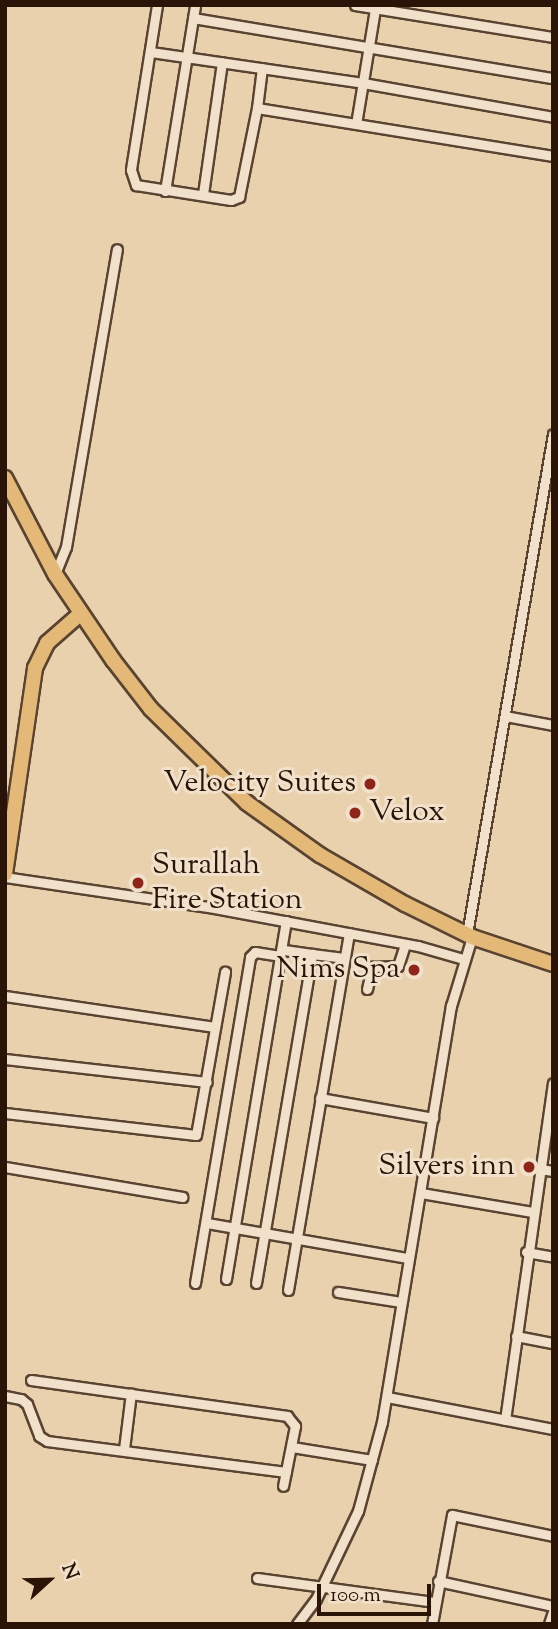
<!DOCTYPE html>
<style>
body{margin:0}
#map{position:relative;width:558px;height:1629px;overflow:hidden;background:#e9d1ae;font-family:"Sorts Mill Goudy",serif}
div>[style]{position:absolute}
.roads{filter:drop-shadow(2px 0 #594331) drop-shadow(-2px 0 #594331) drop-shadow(0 2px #594331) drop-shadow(0 -2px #594331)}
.minor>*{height:9px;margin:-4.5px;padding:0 4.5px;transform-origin:4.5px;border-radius:4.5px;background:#f1e1ca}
.primary>*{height:14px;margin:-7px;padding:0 7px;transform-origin:7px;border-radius:7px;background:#e4b877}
.trunk>*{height:14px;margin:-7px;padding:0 7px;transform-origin:7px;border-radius:7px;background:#e4b877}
.dots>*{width:19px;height:19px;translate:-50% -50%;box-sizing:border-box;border:4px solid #f1e1ca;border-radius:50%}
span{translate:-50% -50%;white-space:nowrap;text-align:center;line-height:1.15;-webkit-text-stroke:6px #f1e1ca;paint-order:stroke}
.poi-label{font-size:30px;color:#291407}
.right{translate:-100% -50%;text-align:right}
.left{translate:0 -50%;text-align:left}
.frame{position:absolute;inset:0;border:7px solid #291407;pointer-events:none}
.north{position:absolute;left:14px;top:1545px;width:70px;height:70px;-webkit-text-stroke:5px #f1e1ca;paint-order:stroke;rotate:68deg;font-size:19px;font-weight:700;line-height:28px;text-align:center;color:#291407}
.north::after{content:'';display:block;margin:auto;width:24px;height:32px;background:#291407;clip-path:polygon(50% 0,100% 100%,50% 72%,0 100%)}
.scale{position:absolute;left:317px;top:1584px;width:114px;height:32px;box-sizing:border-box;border:4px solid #291407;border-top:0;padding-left:9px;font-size:21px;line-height:24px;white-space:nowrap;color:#291407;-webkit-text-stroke:5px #f1e1ca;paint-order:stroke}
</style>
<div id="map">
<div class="roads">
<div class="minor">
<i style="left:157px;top:5px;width:167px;rotate:99deg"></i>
<i style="left:131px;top:170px;width:16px;rotate:72deg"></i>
<i style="left:136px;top:185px;width:96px;rotate:9deg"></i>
<i style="left:231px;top:200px;width:9px;rotate:-21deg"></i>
<i style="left:239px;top:197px;width:91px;rotate:-78.6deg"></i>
<i style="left:257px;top:108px;width:40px;rotate:-82.9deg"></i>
<i style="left:355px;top:5px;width:201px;rotate:9.2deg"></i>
<i style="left:193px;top:18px;width:365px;rotate:9.5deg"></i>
<i style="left:151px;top:52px;width:214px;rotate:8.3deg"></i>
<i style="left:363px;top:83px;width:193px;rotate:10.1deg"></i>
<i style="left:257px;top:108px;width:300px;rotate:9.2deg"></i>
<i style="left:356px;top:124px;width:117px;rotate:-80.6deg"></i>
<i style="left:165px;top:191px;width:188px;rotate:-80.8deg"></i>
<i style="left:203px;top:194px;width:133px;rotate:-81.8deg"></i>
<i style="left:55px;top:574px;width:29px;rotate:-68deg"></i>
<i style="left:66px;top:547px;width:302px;rotate:-80.3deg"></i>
<i style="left:505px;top:716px;width:49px;rotate:10.6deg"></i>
<i style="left:5px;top:877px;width:206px;rotate:8.4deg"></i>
<i style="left:209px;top:907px;width:213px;rotate:10.6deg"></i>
<i style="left:418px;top:946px;width:47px;rotate:16.1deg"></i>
<i style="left:467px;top:934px;width:507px;rotate:-80.24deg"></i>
<i style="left:312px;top:954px;width:32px;rotate:7deg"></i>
<i style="left:367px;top:989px;width:23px;rotate:-77deg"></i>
<i style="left:372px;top:967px;width:26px;rotate:-2deg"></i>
<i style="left:398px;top:966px;width:23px;rotate:-72deg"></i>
<i style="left:5px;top:996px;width:212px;rotate:8.4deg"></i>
<i style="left:5px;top:1059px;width:203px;rotate:6.5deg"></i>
<i style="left:320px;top:1098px;width:115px;rotate:10deg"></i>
<i style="left:5px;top:1113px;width:192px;rotate:6.6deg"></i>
<i style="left:196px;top:1135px;width:166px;rotate:-79.9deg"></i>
<i style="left:5px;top:1167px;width:180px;rotate:9.6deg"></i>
<i style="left:540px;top:1169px;width:13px;rotate:9deg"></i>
<i style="left:421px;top:1193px;width:113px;rotate:9.7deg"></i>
<i style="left:207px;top:1223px;width:204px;rotate:9.9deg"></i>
<i style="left:526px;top:1252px;width:27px;rotate:10deg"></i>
<i style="left:226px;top:1279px;width:363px;rotate:-80.5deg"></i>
<i style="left:195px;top:1283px;width:331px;rotate:-80.4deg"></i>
<i style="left:250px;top:957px;width:7px;rotate:-45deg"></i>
<i style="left:255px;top:952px;width:25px;rotate:9deg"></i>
<i style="left:256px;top:1283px;width:334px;rotate:-80.3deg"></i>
<i style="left:312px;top:954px;width:30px;rotate:-172deg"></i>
<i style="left:288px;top:1290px;width:362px;rotate:-80.3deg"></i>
<i style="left:338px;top:1292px;width:64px;rotate:9deg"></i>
<i style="left:516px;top:1336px;width:38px;rotate:11deg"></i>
<i style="left:31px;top:1380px;width:259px;rotate:8deg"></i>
<i style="left:287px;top:1416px;width:13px;rotate:51deg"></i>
<i style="left:295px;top:1426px;width:61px;rotate:101.3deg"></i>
<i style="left:5px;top:1396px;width:16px;rotate:11deg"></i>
<i style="left:21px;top:1399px;width:8px;rotate:40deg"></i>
<i style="left:27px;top:1404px;width:34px;rotate:69deg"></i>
<i style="left:39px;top:1436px;width:9px;rotate:32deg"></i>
<i style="left:47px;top:1441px;width:241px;rotate:7.4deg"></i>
<i style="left:387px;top:1397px;width:169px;rotate:10.9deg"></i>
<i style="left:505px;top:1420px;width:340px;rotate:-81.9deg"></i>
<i style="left:292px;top:1447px;width:81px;rotate:9.2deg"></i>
<i style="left:124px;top:1449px;width:56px;rotate:-82.9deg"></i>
<i style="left:257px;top:1578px;width:180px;rotate:7.7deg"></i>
<i style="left:438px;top:1581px;width:118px;rotate:12.3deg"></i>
<i style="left:297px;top:1624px;width:31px;rotate:-53deg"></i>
<i style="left:316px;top:1599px;width:98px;rotate:-64.5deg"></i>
<i style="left:358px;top:1511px;width:92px;rotate:-74.9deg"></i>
<i style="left:382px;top:1422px;width:422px;rotate:-80.6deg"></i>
<i style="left:451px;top:1006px;width:72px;rotate:-73.1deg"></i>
<i style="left:432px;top:1624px;width:111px;rotate:-79.6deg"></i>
<i style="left:452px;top:1515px;width:103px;rotate:11.7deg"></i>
<i style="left:549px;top:1624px;width:13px;rotate:-72deg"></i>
</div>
<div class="primary">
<i style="left:5px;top:874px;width:208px;rotate:-81.7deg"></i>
<i style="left:35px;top:668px;width:28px;rotate:-64deg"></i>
<i style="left:47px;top:643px;width:44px;rotate:-41.3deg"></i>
</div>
<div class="trunk">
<i style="left:5px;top:478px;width:108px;rotate:62.5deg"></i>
<i style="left:55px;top:574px;width:104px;rotate:56deg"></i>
<i style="left:113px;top:660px;width:62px;rotate:52.2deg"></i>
<i style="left:151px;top:709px;width:134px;rotate:44.4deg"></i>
<i style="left:247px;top:803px;width:90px;rotate:35.5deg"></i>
<i style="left:320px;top:855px;width:98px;rotate:30deg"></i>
<i style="left:405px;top:904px;width:75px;rotate:26.2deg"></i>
<i style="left:472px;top:937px;width:85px;rotate:18.4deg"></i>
</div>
</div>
<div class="dots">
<i style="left:370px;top:784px;background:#8f2418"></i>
<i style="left:355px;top:813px;background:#8f2418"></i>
<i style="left:138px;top:883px;background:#8f2418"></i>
<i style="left:414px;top:970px;background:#8f2418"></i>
<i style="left:529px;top:1167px;background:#8f2418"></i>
</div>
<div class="poi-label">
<span class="right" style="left:356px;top:784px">Velocity Suites</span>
<span class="left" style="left:369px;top:813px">Velox</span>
<span class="left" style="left:152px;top:883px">Surallah<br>Fire Station</span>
<span class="right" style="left:400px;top:970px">Nims Spa</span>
<span class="right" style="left:515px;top:1167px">Silvers inn</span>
</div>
<div class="frame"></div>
<div class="north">N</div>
<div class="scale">100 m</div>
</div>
